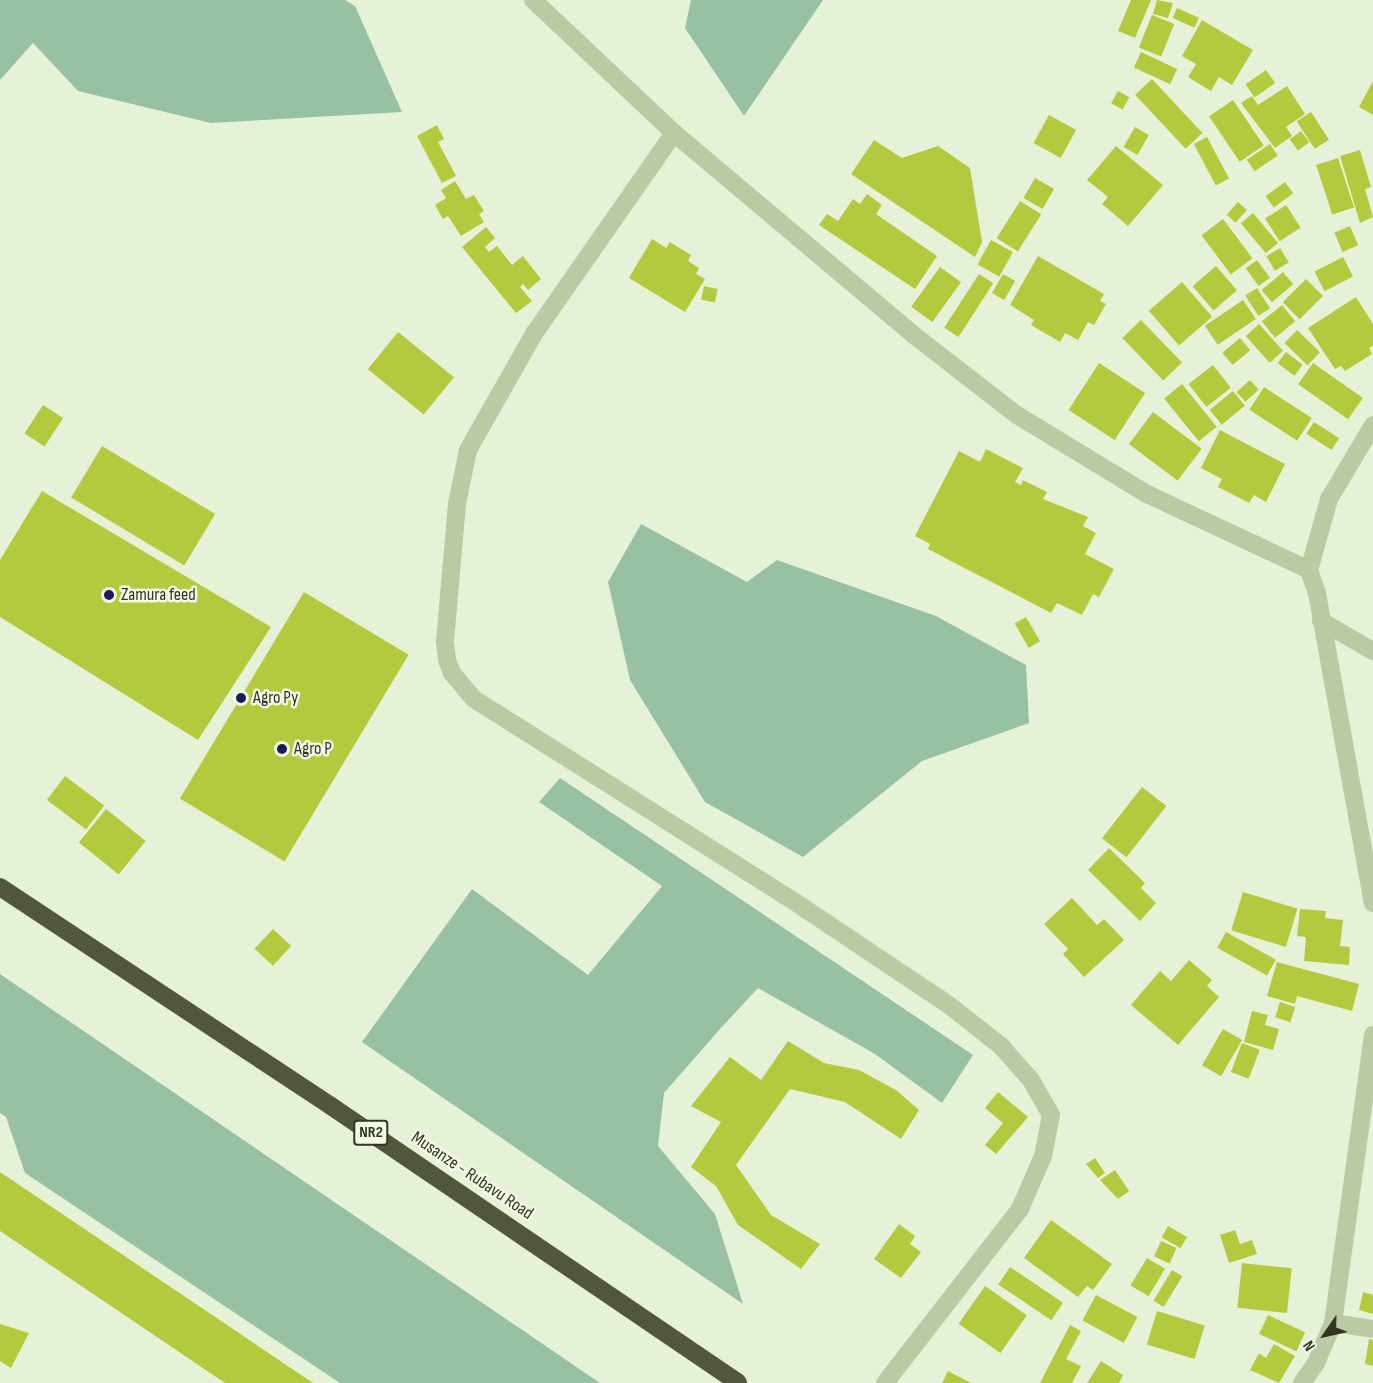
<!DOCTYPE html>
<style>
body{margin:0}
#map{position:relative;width:1373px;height:1383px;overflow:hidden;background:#e6f2d8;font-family:"Sofia Sans Condensed",sans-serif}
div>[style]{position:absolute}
.green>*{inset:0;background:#98c1a3}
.building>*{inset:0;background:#b3ca3e;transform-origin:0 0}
.street>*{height:18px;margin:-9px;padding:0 9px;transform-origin:9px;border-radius:9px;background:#bccaa4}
.highway>*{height:18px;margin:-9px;padding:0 9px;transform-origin:9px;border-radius:9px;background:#50573d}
.dots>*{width:16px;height:16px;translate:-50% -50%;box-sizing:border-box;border:3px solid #f0fae4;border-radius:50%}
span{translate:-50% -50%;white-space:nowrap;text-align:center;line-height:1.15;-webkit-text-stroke:5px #f0fae4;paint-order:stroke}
.shield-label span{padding:2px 4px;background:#f0fae4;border:2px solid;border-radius:4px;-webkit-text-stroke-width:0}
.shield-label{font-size:16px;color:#323526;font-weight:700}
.poi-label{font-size:18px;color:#323526}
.left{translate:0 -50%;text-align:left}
.street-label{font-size:18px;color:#323526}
.north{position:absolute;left:1295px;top:1305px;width:60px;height:60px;-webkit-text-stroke:4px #f0fae4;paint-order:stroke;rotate:236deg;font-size:16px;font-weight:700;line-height:24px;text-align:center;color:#323526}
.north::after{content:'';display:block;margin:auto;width:21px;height:27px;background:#323526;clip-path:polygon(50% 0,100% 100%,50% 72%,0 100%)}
</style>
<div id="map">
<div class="green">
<i style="clip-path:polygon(0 0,345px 0,355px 6px,402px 112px,211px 123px,78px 91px,33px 43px,0 80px)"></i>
<i style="clip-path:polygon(691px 0,823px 0,744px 116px,685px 28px)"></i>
<i style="clip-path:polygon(641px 524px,747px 582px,777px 560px,936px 616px,1026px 665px,1029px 723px,922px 761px,803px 857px,705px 802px,630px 680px,608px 582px)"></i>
<i style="clip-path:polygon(560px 778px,973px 1055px,942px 1103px,875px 1054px,758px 988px,720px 1029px,664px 1093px,658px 1146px,715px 1214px,743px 1304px,362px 1042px,472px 889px,588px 975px,662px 886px,539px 802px)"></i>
<i style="clip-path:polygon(0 974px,600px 1383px,340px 1383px,25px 1173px,6px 1117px,0 1113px)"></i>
</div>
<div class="building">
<i style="clip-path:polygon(1131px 0,1151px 0,1135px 38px,1118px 31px)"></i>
<i style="clip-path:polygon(1157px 0,1173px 3px,1168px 18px,1153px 14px)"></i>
<i style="left:1177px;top:8px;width:24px;height:11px;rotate:24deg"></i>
<i style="left:1152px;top:15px;width:24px;height:35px;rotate:22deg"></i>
<i style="clip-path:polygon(1202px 20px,1253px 50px,1232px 85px,1219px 77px,1211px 91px,1188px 77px,1196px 64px,1182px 56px)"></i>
<i style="left:1141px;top:52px;width:40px;height:17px;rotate:25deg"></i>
<i style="left:1266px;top:70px;width:16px;height:25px;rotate:55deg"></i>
<i style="left:1152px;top:79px;width:74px;height:23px;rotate:47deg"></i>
<i style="clip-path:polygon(1373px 81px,1373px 115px,1359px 107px)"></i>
<i style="clip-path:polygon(1287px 86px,1305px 114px,1286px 127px,1292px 136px,1275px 148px,1241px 103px,1252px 96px,1258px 105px)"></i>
<i style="left:1118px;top:91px;width:13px;height:14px;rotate:29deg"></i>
<i style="left:1233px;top:100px;width:55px;height:29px;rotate:56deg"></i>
<i style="left:1311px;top:112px;width:33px;height:17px;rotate:57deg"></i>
<i style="left:1049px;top:115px;width:31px;height:32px;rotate:29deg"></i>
<i style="clip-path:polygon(437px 125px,444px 139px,438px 142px,456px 176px,442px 183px,417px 136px)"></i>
<i style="left:1135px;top:127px;width:16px;height:23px;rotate:30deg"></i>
<i style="left:1301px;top:131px;width:14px;height:14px;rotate:54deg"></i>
<i style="left:1207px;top:137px;width:47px;height:15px;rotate:62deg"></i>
<i style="clip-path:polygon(874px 140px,902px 158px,938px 146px,970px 168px,982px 242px,975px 257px,851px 174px)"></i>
<i style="left:1270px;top:144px;width:14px;height:28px;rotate:56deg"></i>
<i style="clip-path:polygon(1116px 146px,1163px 185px,1128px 226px,1102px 204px,1108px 197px,1087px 180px)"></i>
<i style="clip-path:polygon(1360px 150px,1371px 187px,1365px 189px,1373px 217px,1360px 223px,1340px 156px)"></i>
<i style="left:1338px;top:158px;width:52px;height:23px;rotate:72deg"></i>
<i style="left:1035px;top:178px;width:22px;height:23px;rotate:30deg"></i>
<i style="clip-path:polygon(455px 181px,466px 199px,474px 195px,484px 211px,479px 214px,484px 222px,461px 236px,448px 216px,443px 219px,435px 205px,446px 198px,441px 190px)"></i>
<i style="left:1285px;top:182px;width:14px;height:24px;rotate:54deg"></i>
<i style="clip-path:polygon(867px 194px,882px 205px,876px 214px,937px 256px,915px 289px,819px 225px,827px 214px,838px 221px,853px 199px,860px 204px)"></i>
<i style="left:1020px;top:201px;width:25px;height:44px;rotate:32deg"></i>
<i style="left:1238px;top:202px;width:12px;height:17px;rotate:42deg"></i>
<i style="left:1286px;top:205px;width:27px;height:25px;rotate:57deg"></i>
<i style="left:1253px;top:213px;width:39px;height:16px;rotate:50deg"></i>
<i style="left:1223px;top:219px;width:49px;height:27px;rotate:53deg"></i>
<i style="left:1350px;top:226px;width:21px;height:17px;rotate:67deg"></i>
<i style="clip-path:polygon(486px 227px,495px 238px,485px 247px,489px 252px,497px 246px,512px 265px,523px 256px,541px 279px,528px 290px,523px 284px,520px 287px,532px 301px,516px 313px,462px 247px)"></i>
<i style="clip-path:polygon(652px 239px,666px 248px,670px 242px,691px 255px,688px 261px,699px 268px,696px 274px,705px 279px,685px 312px,629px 278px)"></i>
<i style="left:991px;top:240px;width:25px;height:28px;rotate:29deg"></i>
<i style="left:1280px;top:248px;width:17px;height:16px;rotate:59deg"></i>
<i style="clip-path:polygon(1038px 256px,1104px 294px,1100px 301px,1106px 304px,1094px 325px,1088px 322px,1078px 340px,1065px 333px,1060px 342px,1031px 325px,1034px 320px,1010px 305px)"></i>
<i style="left:1343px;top:257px;width:22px;height:32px;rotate:63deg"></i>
<i style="left:1257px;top:260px;width:22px;height:14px;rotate:54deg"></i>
<i style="left:1216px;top:266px;width:32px;height:31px;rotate:49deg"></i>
<i style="left:940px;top:267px;width:26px;height:49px;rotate:36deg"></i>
<i style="left:1283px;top:272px;width:16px;height:28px;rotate:50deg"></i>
<i style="left:979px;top:274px;width:17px;height:64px;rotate:33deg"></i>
<i style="left:1003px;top:274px;width:14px;height:22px;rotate:30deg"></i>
<i style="left:1306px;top:279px;width:24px;height:33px;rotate:45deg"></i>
<i style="left:1182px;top:282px;width:46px;height:44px;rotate:49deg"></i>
<i style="left:704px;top:286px;width:14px;height:14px;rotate:12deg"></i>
<i style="left:1257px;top:288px;width:24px;height:14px;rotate:57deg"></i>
<i style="clip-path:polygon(1356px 297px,1373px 324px,1373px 345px,1369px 348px,1372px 354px,1345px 371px,1341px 366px,1335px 369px,1308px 328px)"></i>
<i style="left:1243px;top:300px;width:23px;height:46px;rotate:56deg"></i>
<i style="left:1282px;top:305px;width:21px;height:26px;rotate:51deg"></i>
<i style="left:1141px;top:320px;width:59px;height:26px;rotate:46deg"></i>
<i style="left:1259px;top:324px;width:36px;height:18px;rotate:48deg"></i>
<i style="left:1297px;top:330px;width:32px;height:18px;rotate:44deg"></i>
<i style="left:398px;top:332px;width:72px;height:48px;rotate:39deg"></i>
<i style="left:1240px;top:338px;width:16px;height:23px;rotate:50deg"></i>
<i style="left:1286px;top:352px;width:21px;height:14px;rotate:37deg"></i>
<i style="left:1099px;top:363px;width:55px;height:56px;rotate:33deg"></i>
<i style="left:1313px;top:363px;width:61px;height:26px;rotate:35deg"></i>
<i style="left:1213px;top:365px;width:29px;height:31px;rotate:52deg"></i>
<i style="left:1250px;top:380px;width:13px;height:18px;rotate:48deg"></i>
<i style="left:1182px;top:384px;width:55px;height:23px;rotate:51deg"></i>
<i style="left:1264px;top:387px;width:57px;height:27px;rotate:33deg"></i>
<i style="left:1233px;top:391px;width:19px;height:30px;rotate:51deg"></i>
<i style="left:43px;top:405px;width:24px;height:34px;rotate:33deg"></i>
<i style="left:1153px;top:412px;width:61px;height:40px;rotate:37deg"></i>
<i style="left:1314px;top:422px;width:30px;height:14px;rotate:33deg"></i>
<i style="clip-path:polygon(1220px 430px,1285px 464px,1266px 502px,1254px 495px,1249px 503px,1218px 487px,1222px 479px,1201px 468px)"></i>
<i style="left:102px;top:446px;width:132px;height:60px;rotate:31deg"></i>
<i style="clip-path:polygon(986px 449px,1023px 468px,1015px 482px,1021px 485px,1023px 480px,1047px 492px,1043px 499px,1088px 517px,1083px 526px,1096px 533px,1085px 554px,1114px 569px,1099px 597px,1093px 594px,1082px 615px,1057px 603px,1051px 613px,928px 549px,930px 544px,915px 536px,959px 451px,980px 462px)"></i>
<i style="clip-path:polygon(42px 491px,271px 627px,198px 740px,0 617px,0 560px)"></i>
<i style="left:304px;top:592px;width:122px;height:241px;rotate:31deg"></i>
<i style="left:1026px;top:617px;width:28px;height:13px;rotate:60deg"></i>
<i style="left:65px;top:776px;width:49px;height:30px;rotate:37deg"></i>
<i style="left:1142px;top:787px;width:31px;height:65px;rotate:38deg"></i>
<i style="left:106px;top:809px;width:51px;height:43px;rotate:39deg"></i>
<i style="clip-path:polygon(1109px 848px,1145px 883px,1141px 888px,1156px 903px,1140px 921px,1088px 870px)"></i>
<i style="left:1243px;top:892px;width:57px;height:40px;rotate:17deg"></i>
<i style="clip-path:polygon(1072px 898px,1097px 925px,1104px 919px,1124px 940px,1084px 977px,1063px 954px,1068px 949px,1044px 924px)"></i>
<i style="clip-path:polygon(1300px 909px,1326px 911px,1325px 918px,1343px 920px,1340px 946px,1350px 947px,1349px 965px,1304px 961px,1306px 937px,1297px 936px)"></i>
<i style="left:273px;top:929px;width:25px;height:27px;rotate:43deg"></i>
<i style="left:1226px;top:932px;width:57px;height:18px;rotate:29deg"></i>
<i style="clip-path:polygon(1189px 960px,1212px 980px,1207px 986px,1219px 997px,1178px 1045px,1131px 1005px,1160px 971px,1171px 981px)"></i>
<i style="clip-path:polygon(1277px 962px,1359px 984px,1352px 1011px,1297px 996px,1295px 1004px,1267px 996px)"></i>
<i style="left:1280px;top:1002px;width:16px;height:16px;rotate:18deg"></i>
<i style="clip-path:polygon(1252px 1011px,1268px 1015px,1265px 1025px,1279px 1029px,1273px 1050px,1244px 1042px)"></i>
<i style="left:1223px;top:1029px;width:22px;height:42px;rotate:30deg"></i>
<i style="clip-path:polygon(788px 1041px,824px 1063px,859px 1070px,896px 1090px,919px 1110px,901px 1139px,845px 1102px,790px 1089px,736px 1165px,771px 1215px,820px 1244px,801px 1269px,738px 1225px,716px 1186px,691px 1167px,721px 1122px,691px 1106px,730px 1057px,761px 1080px)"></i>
<i style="left:1242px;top:1043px;width:19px;height:31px;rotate:21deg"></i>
<i style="clip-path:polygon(998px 1092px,1028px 1117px,996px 1154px,985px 1145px,1003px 1123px,985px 1108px)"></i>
<i style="clip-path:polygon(1095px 1158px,1105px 1173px,1098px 1178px,1086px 1164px)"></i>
<i style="clip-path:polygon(1115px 1170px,1129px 1191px,1118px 1199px,1100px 1180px)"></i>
<i style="clip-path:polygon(0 1172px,313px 1383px,225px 1383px,0 1231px)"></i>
<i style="clip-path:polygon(1051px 1220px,1112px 1264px,1093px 1290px,1087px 1286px,1078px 1297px,1024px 1258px)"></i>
<i style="clip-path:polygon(899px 1224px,915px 1236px,910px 1244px,921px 1252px,901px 1278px,874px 1259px)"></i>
<i style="left:1168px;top:1226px;width:22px;height:13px;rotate:30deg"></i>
<i style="clip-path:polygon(1235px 1230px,1240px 1244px,1252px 1240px,1257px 1254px,1229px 1263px,1220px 1235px)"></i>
<i style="left:1161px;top:1241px;width:17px;height:17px;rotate:24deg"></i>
<i style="left:1147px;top:1258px;width:21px;height:32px;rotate:31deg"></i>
<i style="left:1242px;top:1263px;width:50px;height:45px;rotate:6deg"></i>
<i style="left:1010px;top:1267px;width:64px;height:21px;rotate:34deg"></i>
<i style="left:1172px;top:1270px;width:12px;height:36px;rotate:31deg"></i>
<i style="left:985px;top:1286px;width:51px;height:46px;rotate:35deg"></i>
<i style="clip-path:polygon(1363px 1292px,1373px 1295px,1373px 1314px,1359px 1310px)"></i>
<i style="left:1096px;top:1295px;width:47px;height:29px;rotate:28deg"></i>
<i style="left:1157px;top:1311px;width:50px;height:35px;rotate:17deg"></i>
<i style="left:1268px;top:1315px;width:41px;height:21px;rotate:25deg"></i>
<i style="clip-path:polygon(0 1324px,29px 1333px,11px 1368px,0 1361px)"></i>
<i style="clip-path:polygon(1070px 1325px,1081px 1331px,1066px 1359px,1081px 1366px,1072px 1383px,1040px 1383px)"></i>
<i style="clip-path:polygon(1369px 1339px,1373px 1340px,1373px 1366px,1365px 1364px)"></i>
<i style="clip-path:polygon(1274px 1344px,1295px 1356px,1279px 1383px,1250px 1370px,1259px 1353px,1266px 1358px)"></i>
<i style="clip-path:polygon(1101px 1361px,1123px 1375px,1119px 1383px,1087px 1383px)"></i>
<i style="clip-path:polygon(948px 1371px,971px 1383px,942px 1383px)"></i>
</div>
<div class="street">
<i style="left:533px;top:0;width:194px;rotate:43.3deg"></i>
<i style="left:674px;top:133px;width:315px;rotate:40.1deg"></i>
<i style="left:915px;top:336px;width:129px;rotate:37.8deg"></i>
<i style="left:1017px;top:415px;width:152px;rotate:31.3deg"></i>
<i style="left:1147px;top:494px;width:179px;rotate:25.1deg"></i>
<i style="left:674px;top:133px;width:243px;rotate:124.9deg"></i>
<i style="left:535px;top:332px;width:136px;rotate:119.6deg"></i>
<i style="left:468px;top:450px;width:55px;rotate:101.5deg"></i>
<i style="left:457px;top:504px;width:139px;rotate:95deg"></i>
<i style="left:445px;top:642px;width:18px;rotate:84deg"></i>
<i style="left:447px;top:660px;width:14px;rotate:69deg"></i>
<i style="left:452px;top:673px;width:34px;rotate:50deg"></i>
<i style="left:474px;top:699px;width:373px;rotate:32.3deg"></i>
<i style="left:789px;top:898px;width:192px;rotate:33.8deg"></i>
<i style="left:949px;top:1005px;width:66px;rotate:38.3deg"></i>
<i style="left:1001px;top:1046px;width:45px;rotate:48.6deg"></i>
<i style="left:1031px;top:1080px;width:40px;rotate:60.3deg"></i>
<i style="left:1051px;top:1115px;width:42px;rotate:101deg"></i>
<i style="left:1043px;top:1156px;width:58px;rotate:113.5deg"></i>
<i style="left:1020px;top:1209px;width:220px;rotate:127.8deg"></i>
<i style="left:1373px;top:425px;width:86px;rotate:120.7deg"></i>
<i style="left:1329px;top:499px;width:74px;rotate:105.7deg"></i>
<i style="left:1309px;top:570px;width:24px;rotate:71deg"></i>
<i style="left:1317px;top:593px;width:315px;rotate:79.8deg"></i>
<i style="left:1321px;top:621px;width:60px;rotate:30deg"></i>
<i style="left:1333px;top:1323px;width:40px;rotate:8.5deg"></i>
<i style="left:1302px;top:1383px;width:24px;rotate:-55deg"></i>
<i style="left:1316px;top:1363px;width:43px;rotate:-67deg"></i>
<i style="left:1333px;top:1323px;width:291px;rotate:-82.1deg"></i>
</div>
<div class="highway">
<i style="left:0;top:887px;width:397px;rotate:33.5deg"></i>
<i style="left:331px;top:1106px;width:492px;rotate:34.2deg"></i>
</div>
<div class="dots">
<i style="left:109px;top:595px;background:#1a1b58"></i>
<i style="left:241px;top:698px;background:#1a1b58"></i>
<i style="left:282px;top:749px;background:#1a1b58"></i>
</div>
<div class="shield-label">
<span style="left:371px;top:1133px">NR2</span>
</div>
<div class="poi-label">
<span class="left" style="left:121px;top:595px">Zamura feed</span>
<span class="left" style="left:253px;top:698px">Agro Py</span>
<span class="left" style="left:294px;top:749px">Agro P</span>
</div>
<div class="street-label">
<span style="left:472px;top:1176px;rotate:34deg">Musanze - Rubavu Road</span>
</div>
<div class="north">N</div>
</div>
